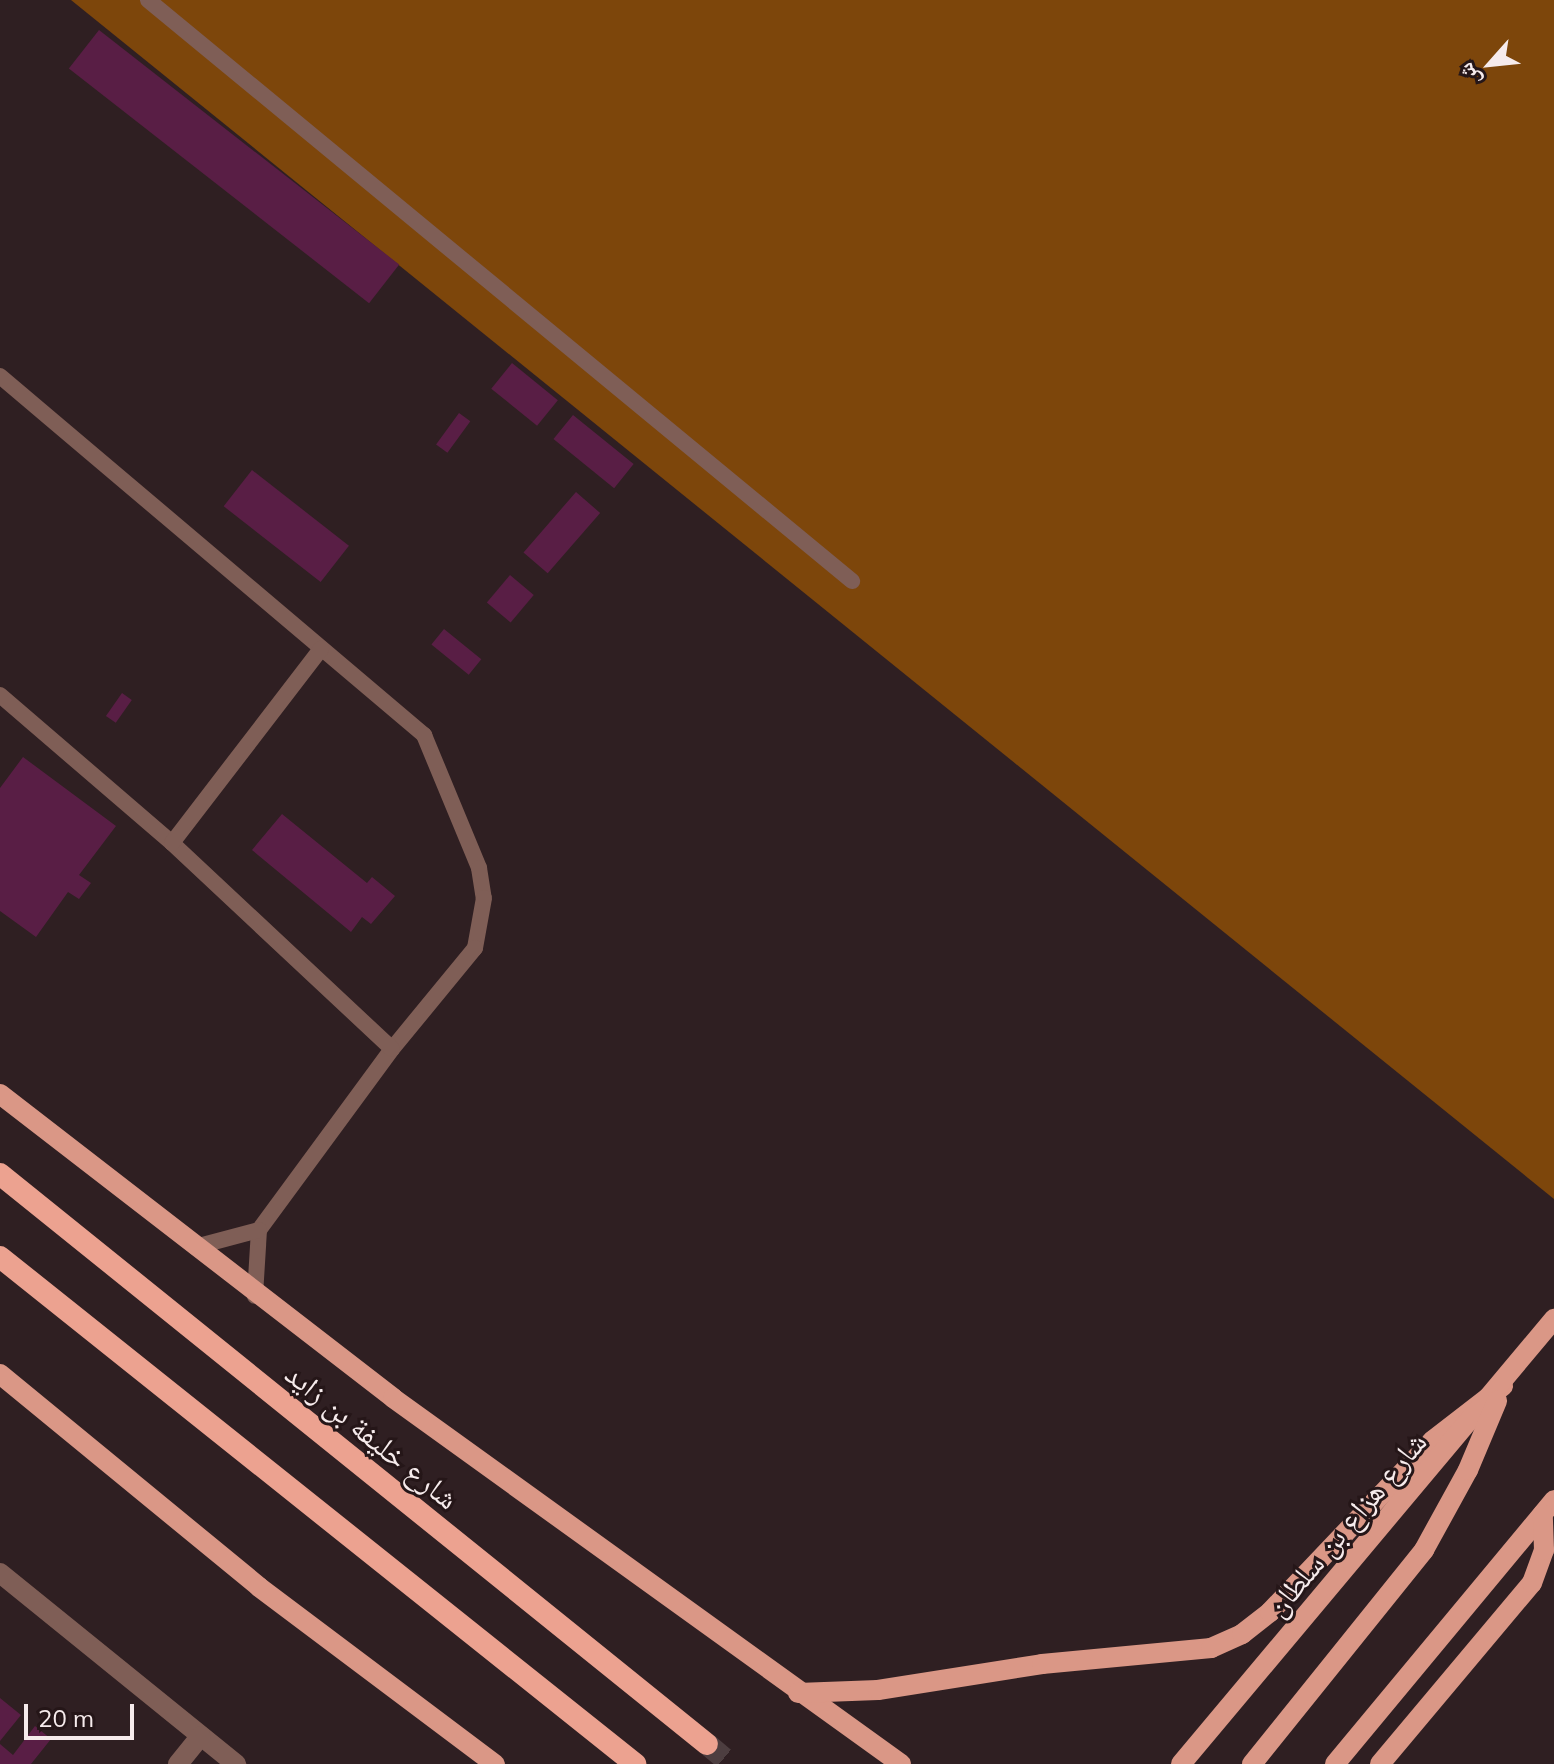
<!DOCTYPE html>
<meta charset="utf-8">
<style>
body{margin:0}
#map{position:relative;width:1554px;height:1764px;overflow:hidden;background:#2f1f22;font-family:Mulish,"Noto Naskh Arabic",sans-serif}
div>[style]{position:absolute}
.forest>*{inset:0;background:#7d460b}
.building>*{inset:0;background:#591e45;transform-origin:0 0}
.trunk-tunnel>*{height:22px;margin-top:-11px;transform-origin:0;background:repeating-linear-gradient(90deg,#4d3e40 0 22px,transparent 0 33px)}
.service>*{height:16px;margin:-8px;padding:0 8px;transform-origin:8px;border-radius:8px;background:#7f5e56}
.minor>*{height:20px;margin:-10px;padding:0 10px;transform-origin:10px;border-radius:10px;background:#7f5e56}
.primary>*{height:20px;margin:-10px;padding:0 10px;transform-origin:10px;border-radius:10px;background:#da9786}
.trunk>*{height:22px;margin:-11px;padding:0 11px;transform-origin:11px;border-radius:11px;background:#eca290}
span{translate:-50% -50%;white-space:nowrap;text-align:center;line-height:1.15;-webkit-text-stroke:6px #251618;paint-order:stroke}
.street-label{font-size:30px;color:#f6ebec}
.north{position:absolute;left:1450px;top:24px;width:80px;height:80px;-webkit-text-stroke:6px #251618;paint-order:stroke;rotate:243deg;font-size:22px;font-weight:700;line-height:32px;text-align:center;color:#f6ebec}
.north::after{content:'';display:block;margin:auto;width:28px;height:36px;background:#f6ebec;clip-path:polygon(50% 0,100% 100%,50% 72%,0 100%)}
.scale{position:absolute;left:24px;top:1704px;width:110px;height:36px;box-sizing:border-box;border:4px solid #f6ebec;border-top:0;padding-left:10px;font-size:24px;line-height:28px;white-space:nowrap;color:#f6ebec;-webkit-text-stroke:6px #251618;paint-order:stroke}
</style>
<div id="map">
<div class="forest">
<i style="clip-path:polygon(71px 0,1554px 0,1554px 1199px)"></i>
</div>
<div class="building">
<i style="left:99px;top:30px;width:381px;height:49px;rotate:38deg"></i>
<i style="left:512px;top:363px;width:59px;height:33px;rotate:39deg"></i>
<i style="left:459px;top:413px;width:14px;height:39px;rotate:36deg"></i>
<i style="left:573px;top:415px;width:78px;height:31px;rotate:39deg"></i>
<i style="left:252px;top:470px;width:123px;height:46px;rotate:38deg"></i>
<i style="left:576px;top:492px;width:32px;height:80px;rotate:41deg"></i>
<i style="left:510px;top:575px;width:31px;height:36px;rotate:40deg"></i>
<i style="left:444px;top:629px;width:48px;height:20px;rotate:39deg"></i>
<i style="left:122px;top:693px;width:12px;height:28px;rotate:35deg"></i>
<i style="clip-path:polygon(23px 757px,116px 826px,79px 875px,91px 883px,79px 899px,68px 892px,36px 937px,0 911px,0 788px)"></i>
<i style="clip-path:polygon(282px 814px,367px 883px,372px 877px,395px 896px,371px 924px,362px 917px,351px 932px,252px 850px)"></i>
<i style="clip-path:polygon(0 1698px,21px 1715px,0 1741px)"></i>
<i style="clip-path:polygon(35px 1726px,51px 1739px,31px 1764px,0 1764px,0 1744px,13px 1755px)"></i>
</div>
<div class="trunk-tunnel">
<i style="left:707px;top:1744px;width:31px;rotate:40deg"></i>
</div>
<div class="service">
<i style="left:148px;top:0;width:913px;rotate:39.53deg"></i>
<i style="left:0;top:376px;width:556px;rotate:40.25deg"></i>
<i style="left:424px;top:735px;width:144px;rotate:67.5deg"></i>
<i style="left:479px;top:868px;width:30px;rotate:81deg"></i>
<i style="left:484px;top:898px;width:51px;rotate:100.2deg"></i>
<i style="left:475px;top:948px;width:131px;rotate:129.4deg"></i>
<i style="left:392px;top:1049px;width:225px;rotate:126.3deg"></i>
<i style="left:259px;top:1230px;width:66px;rotate:93.5deg"></i>
<i style="left:0;top:695px;width:227px;rotate:40.7deg"></i>
<i style="left:172px;top:843px;width:301px;rotate:43.1deg"></i>
<i style="left:172px;top:843px;width:245px;rotate:-52.5deg"></i>
<i style="left:195px;top:1247px;width:66px;rotate:-14.9deg"></i>
</div>
<div class="minor">
<i style="left:0;top:1573px;width:304px;rotate:39deg"></i>
<i style="left:178px;top:1764px;width:36px;rotate:-51deg"></i>
</div>
<div class="primary">
<i style="left:0;top:1094px;width:497px;rotate:37.7deg"></i>
<i style="left:393px;top:1398px;width:626px;rotate:35.77deg"></i>
<i style="left:0;top:1374px;width:335px;rotate:39.4deg"></i>
<i style="left:259px;top:1587px;width:295px;rotate:36.9deg"></i>
<i style="left:798px;top:1693px;width:80px;rotate:-2.1deg"></i>
<i style="left:878px;top:1690px;width:166px;rotate:-9deg"></i>
<i style="left:1042px;top:1664px;width:170px;rotate:-5.4deg"></i>
<i style="left:1211px;top:1648px;width:34px;rotate:-24deg"></i>
<i style="left:1242px;top:1634px;width:36px;rotate:-38deg"></i>
<i style="left:1270px;top:1612px;width:236px;rotate:-46.5deg"></i>
<i style="left:1432px;top:1441px;width:90px;rotate:-37.8deg"></i>
<i style="left:1181px;top:1764px;width:581px;rotate:-50.03deg"></i>
<i style="left:1252px;top:1764px;width:275px;rotate:-51.2deg"></i>
<i style="left:1424px;top:1550px;width:91px;rotate:-61.2deg"></i>
<i style="left:1468px;top:1470px;width:75px;rotate:-67.2deg"></i>
<i style="left:1335px;top:1764px;width:343px;rotate:-50.3deg"></i>
<i style="left:1380px;top:1764px;width:236px;rotate:-50deg"></i>
<i style="left:1532px;top:1583px;width:35px;rotate:-70deg"></i>
<i style="left:1544px;top:1550px;width:36px;rotate:-92deg"></i>
</div>
<div class="trunk">
<i style="left:0;top:1174px;width:908px;rotate:38.88deg"></i>
<i style="left:0;top:1257px;width:813px;rotate:38.6deg"></i>
</div>
<div class="street-label">
<span style="left:372px;top:1436px;rotate:39deg">شارع خليفة بن زايد</span>
<span style="left:1346px;top:1524px;rotate:-50deg">شارع هزاع بن سلطان</span>
</div>
<div class="north">ش</div>
<div class="scale">20 m</div>
</div>
